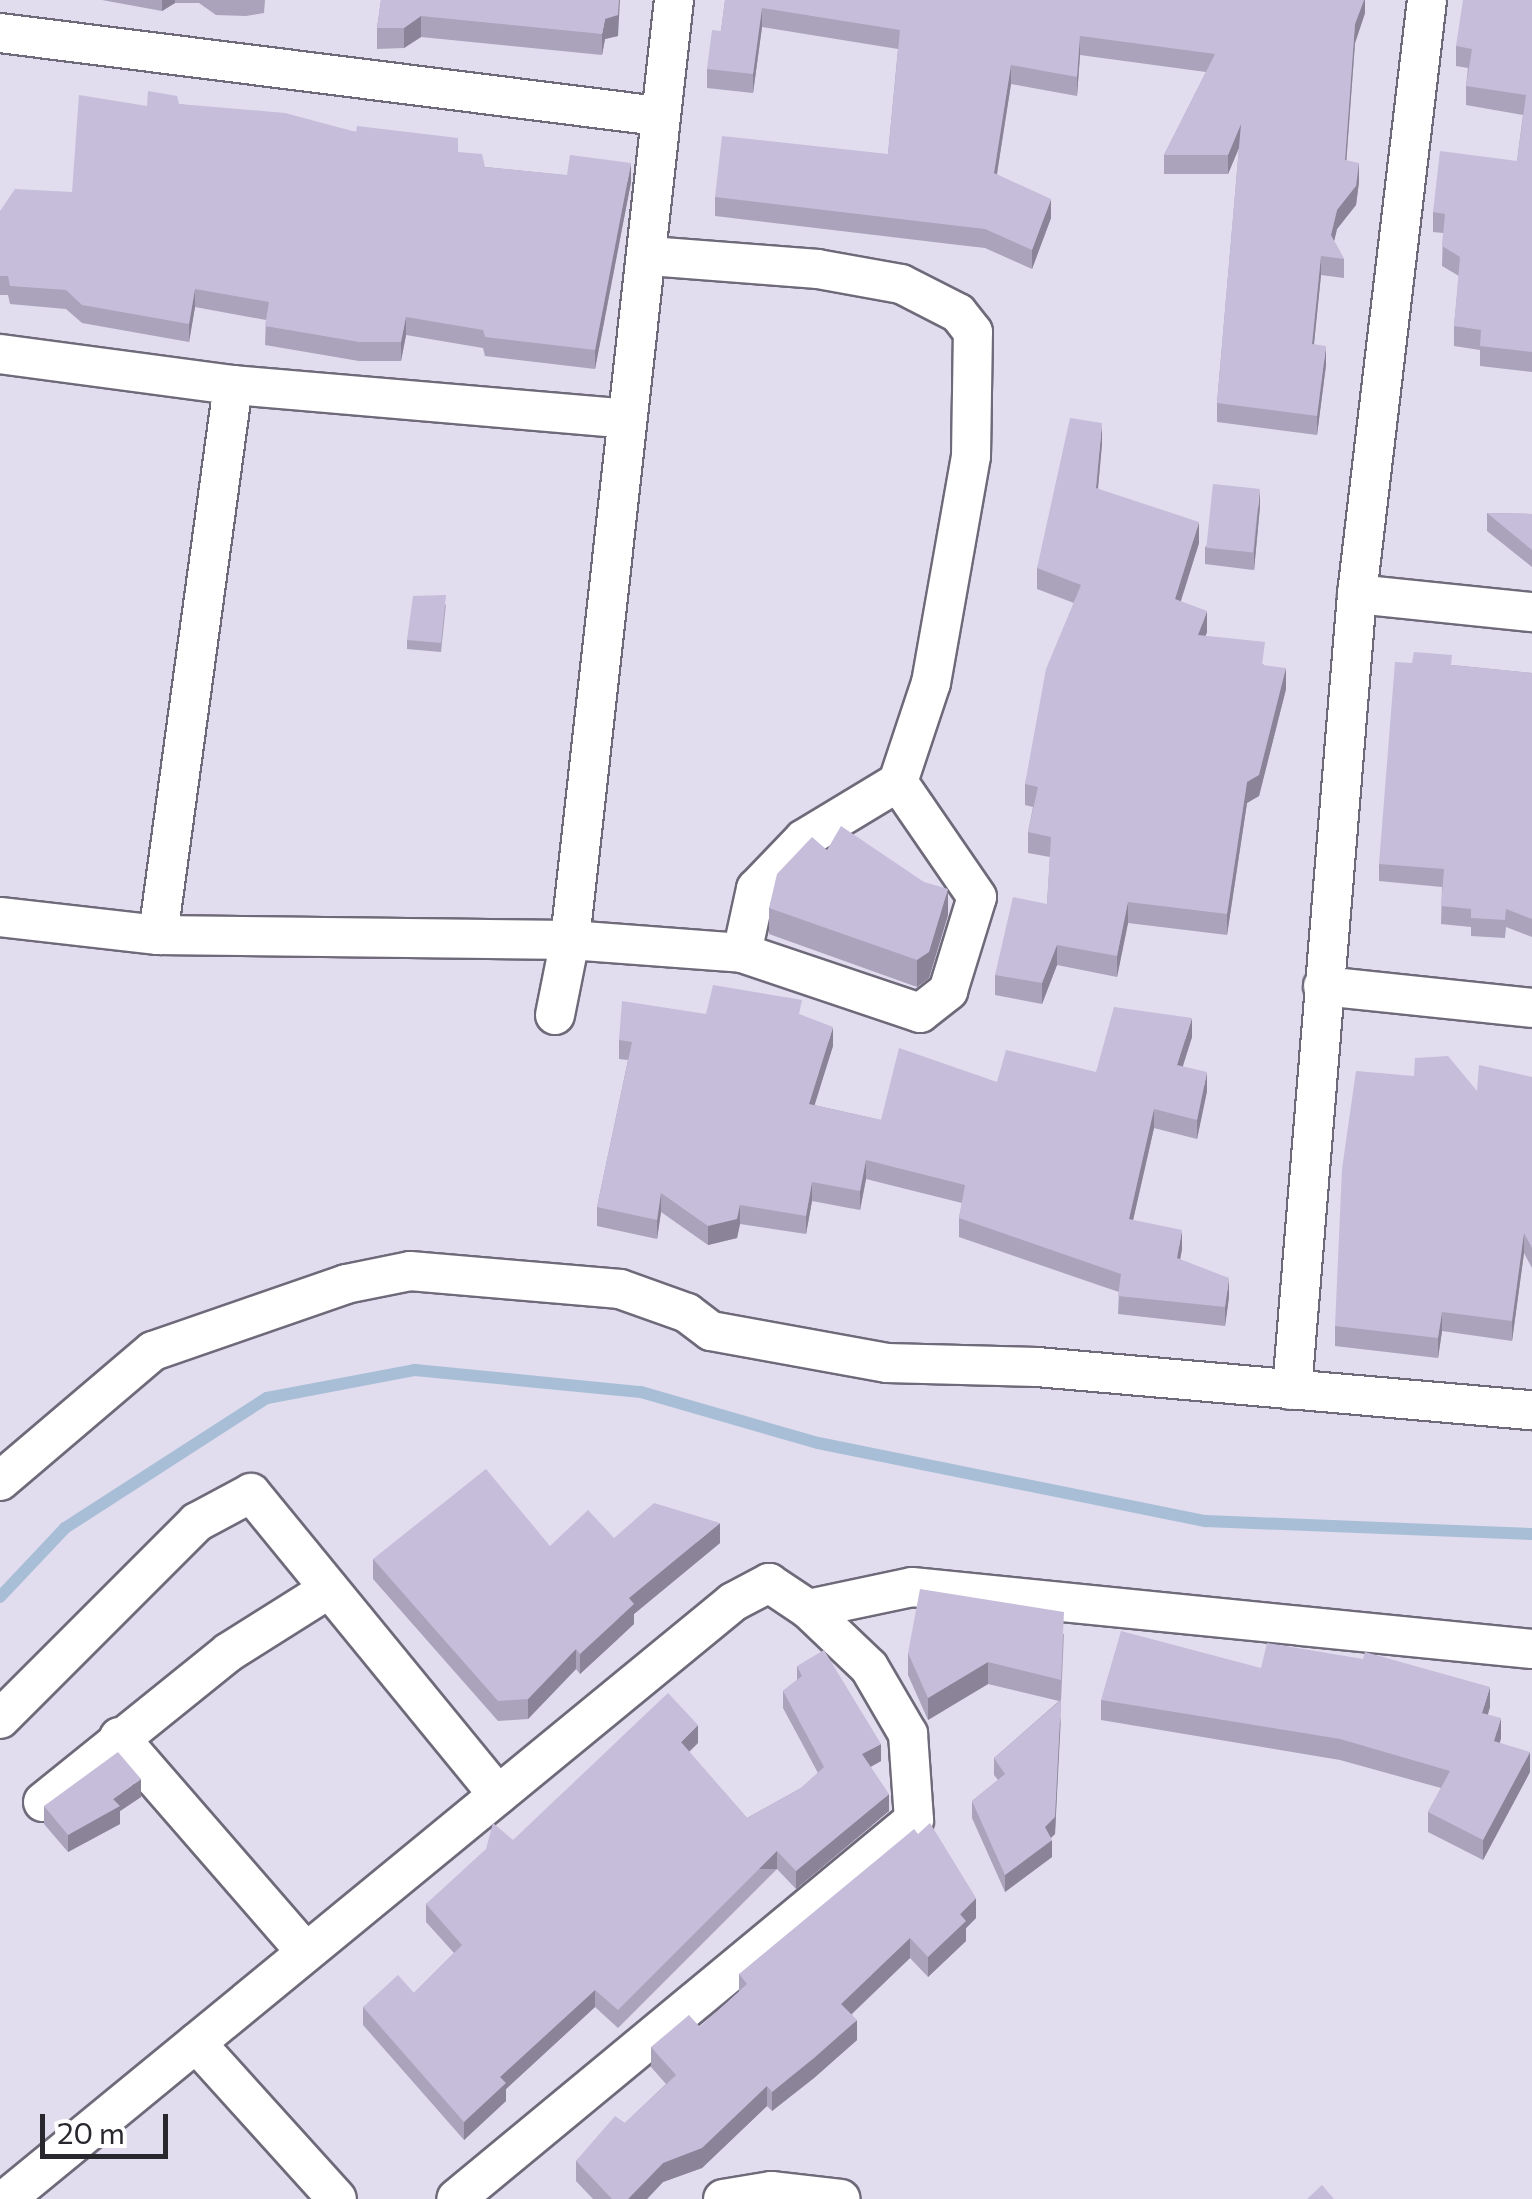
<!DOCTYPE html>
<style>
body{margin:0}
#map{position:relative;width:1532px;height:2199px;overflow:hidden;background:#e1dcee;font-family:Commissioner,sans-serif}
div>[style]{position:absolute}
.stream>*{height:12px;margin:-6px;padding:0 6px;transform-origin:6px;border-radius:6px;background:#a8bed6}
.roads{filter:drop-shadow(2px 0 #6f6a7a) drop-shadow(-2px 0 #6f6a7a) drop-shadow(0 2px #6f6a7a) drop-shadow(0 -2px #6f6a7a)}
.street>*{height:38px;margin:-19px;padding:0 19px;transform-origin:19px;border-radius:19px;background:#fff}
.wall>*{inset:0;background:#aaa3bb}
.shaded-wall>*{inset:0;background:#8b8499;transform-origin:0 0}
.building>*{inset:0;background:#c6bdda;transform-origin:0 0}
span{translate:-50% -50%;white-space:nowrap;text-align:center;line-height:1.15;-webkit-text-stroke:8px #fff;paint-order:stroke}
.scale{position:absolute;left:40px;top:2114px;width:128px;height:45px;box-sizing:border-box;border:5px solid #29272e;border-top:0;padding-left:12px;font-size:30px;line-height:35px;white-space:nowrap;color:#29272e;-webkit-text-stroke:8px #fff;paint-order:stroke}
</style>
<div id="map">
<div class="stream">
<i style="left:0;top:1597px;width:95px;rotate:-46.7deg"></i>
<i style="left:65px;top:1528px;width:240px;rotate:-32.8deg"></i>
<i style="left:267px;top:1398px;width:151px;rotate:-10.7deg"></i>
<i style="left:415px;top:1370px;width:227px;rotate:5.6deg"></i>
<i style="left:641px;top:1392px;width:184px;rotate:16.1deg"></i>
<i style="left:818px;top:1443px;width:396px;rotate:11.4deg"></i>
<i style="left:1206px;top:1521px;width:326px;rotate:2.3deg"></i>
</div>
<div class="roads">
<div class="street">
<i style="left:0;top:33px;width:663px;rotate:7.19deg"></i>
<i style="left:0;top:354px;width:235px;rotate:7.6deg"></i>
<i style="left:233px;top:385px;width:394px;rotate:4.9deg"></i>
<i style="left:1357px;top:594px;width:176px;rotate:5.9deg"></i>
<i style="left:0;top:917px;width:159px;rotate:6.5deg"></i>
<i style="left:158px;top:935px;width:412px;rotate:0.7deg"></i>
<i style="left:570px;top:940px;width:172px;rotate:4.3deg"></i>
<i style="left:742px;top:953px;width:188px;rotate:18.6deg"></i>
<i style="left:920px;top:1013px;width:36px;rotate:-38deg"></i>
<i style="left:948px;top:991px;width:98px;rotate:-72.9deg"></i>
<i style="left:977px;top:897px;width:140px;rotate:-124.5deg"></i>
<i style="left:898px;top:782px;width:104px;rotate:-71.6deg"></i>
<i style="left:931px;top:683px;width:230px;rotate:-80deg"></i>
<i style="left:971px;top:456px;width:124px;rotate:-89.1deg"></i>
<i style="left:973px;top:332px;width:24px;rotate:-128deg"></i>
<i style="left:958px;top:313px;width:64px;rotate:-153deg"></i>
<i style="left:901px;top:284px;width:84px;rotate:-169.8deg"></i>
<i style="left:818px;top:269px;width:169px;rotate:-175.6deg"></i>
<i style="left:158px;top:935px;width:555px;rotate:-82.23deg"></i>
<i style="left:742px;top:953px;width:66px;rotate:-77.7deg"></i>
<i style="left:756px;top:889px;width:69px;rotate:-46.2deg"></i>
<i style="left:804px;top:839px;width:110px;rotate:-31.2deg"></i>
<i style="left:1323px;top:986px;width:210px;rotate:6deg"></i>
<i style="left:555px;top:1015px;width:76px;rotate:-78.7deg"></i>
<i style="left:570px;top:940px;width:946px;rotate:-83.69deg"></i>
<i style="left:1292px;top:1390px;width:799px;rotate:-85.33deg"></i>
<i style="left:1357px;top:594px;width:598px;rotate:-83.28deg"></i>
<i style="left:0;top:1481px;width:201px;rotate:-40.4deg"></i>
<i style="left:153px;top:1351px;width:204px;rotate:-19.1deg"></i>
<i style="left:346px;top:1284px;width:65px;rotate:-11.5deg"></i>
<i style="left:410px;top:1271px;width:211px;rotate:4.9deg"></i>
<i style="left:620px;top:1289px;width:71px;rotate:19.7deg"></i>
<i style="left:687px;top:1313px;width:30px;rotate:37deg"></i>
<i style="left:711px;top:1331px;width:179px;rotate:10.3deg"></i>
<i style="left:887px;top:1363px;width:150px;rotate:1.5deg"></i>
<i style="left:1037px;top:1367px;width:497px;rotate:5deg"></i>
<i style="left:808px;top:1609px;width:106px;rotate:-11.9deg"></i>
<i style="left:912px;top:1587px;width:623px;rotate:5.71deg"></i>
<i style="left:0;top:1719px;width:279px;rotate:-45deg"></i>
<i style="left:197px;top:1522px;width:61px;rotate:-28.2deg"></i>
<i style="left:251px;top:1493px;width:390px;rotate:50.7deg"></i>
<i style="left:119px;top:1737px;width:285px;rotate:49deg"></i>
<i style="left:43px;top:1802px;width:239px;rotate:-38.9deg"></i>
<i style="left:229px;top:1652px;width:118px;rotate:-32.2deg"></i>
<i style="left:196px;top:2043px;width:210px;rotate:47.9deg"></i>
<i style="left:6px;top:2199px;width:941px;rotate:-39.39deg"></i>
<i style="left:733px;top:1602px;width:41px;rotate:-27.8deg"></i>
<i style="left:769px;top:1583px;width:47px;rotate:33.7deg"></i>
<i style="left:808px;top:1609px;width:84px;rotate:43.6deg"></i>
<i style="left:869px;top:1667px;width:78px;rotate:59.8deg"></i>
<i style="left:908px;top:1734px;width:86px;rotate:86deg"></i>
<i style="left:914px;top:1820px;width:594px;rotate:140.39deg"></i>
<i style="left:723px;top:2199px;width:49px;rotate:-9.5deg"></i>
<i style="left:771px;top:2191px;width:70px;rotate:6.5deg"></i>
</div>
</div>
<div class="wall">
<i style="clip-path:polygon(102px 0,265px 0,264px 13px,246px 16px,216px 15px,199px 3px,175px 3px,162px 11px)"></i>
<i style="clip-path:polygon(381px 0,618px 36px,605px 39px,602px 55px,421px 37px,404px 48px,377px 49px,377px 28px)"></i>
<i style="clip-path:polygon(725px 0,1365px 0,1365px 13px,1355px 43px,1346px 161px,1359px 182px,1356px 205px,1337px 229px,1334px 241px,1344px 259px,1344px 278px,1321px 275px,1314px 344px,1326px 365px,1317px 435px,1217px 422px,1217px 403px,1239px 148px,1228px 174px,1164px 174px,1164px 155px,1206px 72px,1080px 55px,1077px 96px,1011px 84px,997px 174px,1051px 218px,1032px 269px,985px 248px,715px 216px,715px 197px,888px 154px,898px 49px,762px 27px,753px 93px,707px 88px,707px 69px,721px 31px)"></i>
<i style="clip-path:polygon(1532px 0,1532px 372px,1480px 366px,1480px 350px,1454px 346px,1454px 326px,1459px 276px,1442px 266px,1443px 233px,1433px 232px,1433px 212px,1517px 161px,1523px 115px,1466px 105px,1466px 86px,1468px 68px,1456px 66px,1456px 46px)"></i>
<i style="clip-path:polygon(179px 104px,356px 132px,458px 152px,485px 167px,631px 182px,595px 369px,485px 356px,483px 348px,406px 335px,401px 361px,359px 361px,265px 345px,266px 320px,195px 307px,189px 342px,82px 323px,66px 309px,10px 304px,8px 295px,0 295px,0 211px,72px 192px,147px 106px)"></i>
<i style="clip-path:polygon(1102px 444px,1098px 489px,1199px 543px,1181px 601px,1207px 632px,1205px 636px,1264px 665px,1286px 689px,1259px 796px,1247px 803px,1227px 935px,1128px 923px,1117px 977px,1057px 965px,1042px 1004px,995px 995px,995px 975px,1047px 904px,1050px 857px,1028px 853px,1028px 832px,1033px 807px,1025px 805px,1025px 784px,1074px 603px,1037px 589px,1037px 568px)"></i>
<i style="clip-path:polygon(1260px 506px,1254px 570px,1205px 564px,1205px 547px)"></i>
<i style="clip-path:polygon(1487px 513px,1532px 514px,1532px 567px,1487px 531px)"></i>
<i style="clip-path:polygon(446px 604px,441px 652px,407px 649px,407px 640px)"></i>
<i style="clip-path:polygon(1452px 665px,1532px 673px,1532px 937px,1506px 927px,1505px 938px,1471px 936px,1471px 927px,1441px 924px,1442px 887px,1379px 881px,1379px 864px)"></i>
<i style="clip-path:polygon(827px 850px,948px 915px,929px 978px,917px 987px,769px 934px,769px 908px)"></i>
<i style="clip-path:polygon(706px 1014px,802px 1015px,833px 1046px,814px 1105px,881px 1120px,997px 1082px,1096px 1072px,1192px 1037px,1183px 1066px,1207px 1091px,1197px 1139px,1154px 1128px,1133px 1220px,1182px 1249px,1180px 1259px,1229px 1297px,1225px 1326px,1118px 1314px,1119px 1292px,959px 1237px,959px 1218px,962px 1203px,866px 1179px,860px 1210px,812px 1201px,806px 1234px,740px 1224px,737px 1238px,708px 1245px,661px 1212px,657px 1239px,597px 1226px,597px 1207px,628px 1060px,619px 1059px,619px 1040px)"></i>
<i style="clip-path:polygon(1532px 1077px,1532px 1268px,1524px 1253px,1512px 1341px,1442px 1331px,1438px 1358px,1335px 1346px,1335px 1326px,1477px 1091px)"></i>
<i style="clip-path:polygon(614px 1538px,720px 1543px,634px 1614px,634px 1624px,580px 1674px,576px 1669px,528px 1719px,498px 1721px,373px 1579px,373px 1559px,550px 1546px)"></i>
<i style="clip-path:polygon(1064px 1634px,1055px 1834px,1051px 1838px,1052px 1857px,1005px 1892px,972px 1818px,972px 1801px,998px 1780px,994px 1775px,994px 1758px,1059px 1701px,988px 1684px,928px 1720px,908px 1675px,908px 1653px)"></i>
<i style="clip-path:polygon(797px 1666px,881px 1761px,871px 1767px,889px 1811px,796px 1889px,777px 1869px,618px 2028px,595px 2007px,506px 2089px,506px 2101px,464px 2140px,363px 2025px,363px 2007px,414px 1993px,454px 1953px,426px 1922px,426px 1904px,513px 1840px,698px 1743px,689px 1752px,747px 1818px,801px 1788px,818px 1773px,783px 1708px,783px 1691px,797px 1680px)"></i>
<i style="clip-path:polygon(1261px 1668px,1490px 1707px,1488px 1714px,1501px 1738px,1500px 1743px,1530px 1772px,1483px 1860px,1428px 1832px,1428px 1812px,1441px 1788px,1340px 1760px,1101px 1720px,1101px 1700px)"></i>
<i style="clip-path:polygon(141px 1797px,120px 1811px,120px 1824px,68px 1852px,44px 1824px,44px 1806px)"></i>
<i style="clip-path:polygon(976px 1918px,966px 1928px,966px 1941px,928px 1977px,910px 1958px,852px 2014px,857px 2040px,814px 2078px,772px 2111px,767px 2106px,702px 2168px,663px 2182px,647px 2199px,593px 2199px,576px 2181px,576px 2161px,625px 2123px,666px 2084px,651px 2067px,651px 2047px,700px 2027px,739px 1992px,739px 1974px)"></i>
</div>
<div class="shaded-wall">
<i style="clip-path:polygon(162px 0,175px 0,175px 3px,162px 11px)"></i>
<i style="clip-path:polygon(619px 0,620px 0,618px 36px,605px 39px,602px 55px,602px 34px,605px 19px)"></i>
<i style="clip-path:polygon(1364px 0,1365px 0,1365px 13px,1355px 43px,1345px 180px,1345px 160px,1355px 24px)"></i>
<i style="clip-path:polygon(762px 8px,762px 27px,753px 93px,753px 74px)"></i>
<i style="clip-path:polygon(421px 16px,421px 37px,404px 48px,404px 28px)"></i>
<i style="clip-path:polygon(1080px 36px,1080px 55px,1077px 96px,1077px 77px)"></i>
<i style="clip-path:polygon(1011px 65px,1011px 84px,994px 192px,994px 173px)"></i>
<i style="clip-path:polygon(1241px 124px,1241px 143px,1228px 174px,1228px 155px)"></i>
<i style="clip-path:polygon(631px 163px,631px 182px,595px 369px,595px 350px)"></i>
<i style="clip-path:polygon(1359px 163px,1359px 182px,1356px 205px,1337px 229px,1331px 254px,1331px 235px,1337px 210px)"></i>
<i style="clip-path:polygon(1051px 199px,1051px 218px,1032px 269px,1032px 250px)"></i>
<i style="clip-path:polygon(1321px 256px,1321px 275px,1312px 363px,1312px 344px)"></i>
<i style="clip-path:polygon(195px 289px,195px 307px,189px 342px,189px 324px)"></i>
<i style="clip-path:polygon(406px 317px,406px 335px,401px 361px,401px 342px)"></i>
<i style="clip-path:polygon(1326px 346px,1326px 365px,1317px 435px,1317px 416px)"></i>
<i style="clip-path:polygon(1102px 423px,1102px 444px,1096px 509px,1096px 488px)"></i>
<i style="clip-path:polygon(1260px 489px,1260px 506px,1254px 570px,1254px 552px)"></i>
<i style="clip-path:polygon(1199px 522px,1199px 543px,1175px 619px,1175px 599px)"></i>
<i style="clip-path:polygon(1207px 611px,1207px 632px,1198px 656px,1198px 635px)"></i>
<i style="clip-path:polygon(1286px 668px,1286px 689px,1259px 796px,1247px 803px,1227px 935px,1227px 914px,1247px 782px)"></i>
<i style="clip-path:polygon(948px 889px,948px 915px,929px 978px,917px 987px,917px 960px)"></i>
<i style="clip-path:polygon(1128px 902px,1128px 923px,1117px 977px,1117px 956px)"></i>
<i style="clip-path:polygon(1057px 945px,1057px 965px,1042px 1004px,1042px 983px)"></i>
<i style="clip-path:polygon(1192px 1018px,1192px 1037px,1177px 1084px,1177px 1065px)"></i>
<i style="clip-path:polygon(833px 1027px,833px 1046px,809px 1123px,809px 1104px)"></i>
<i style="clip-path:polygon(1207px 1072px,1207px 1091px,1197px 1139px,1197px 1120px)"></i>
<i style="clip-path:polygon(1154px 1109px,1154px 1128px,1129px 1238px,1129px 1219px)"></i>
<i style="clip-path:polygon(866px 1160px,866px 1179px,860px 1210px,860px 1191px)"></i>
<i style="clip-path:polygon(812px 1182px,812px 1201px,806px 1234px,806px 1216px)"></i>
<i style="clip-path:polygon(661px 1193px,661px 1212px,657px 1239px,657px 1220px)"></i>
<i style="clip-path:polygon(740px 1205px,740px 1224px,737px 1238px,708px 1245px,708px 1226px)"></i>
<i style="clip-path:polygon(1182px 1230px,1182px 1249px,1177px 1277px,1177px 1258px)"></i>
<i style="clip-path:polygon(1524px 1233px,1524px 1253px,1512px 1341px,1512px 1321px)"></i>
<i style="clip-path:polygon(1229px 1278px,1229px 1297px,1225px 1326px,1225px 1307px)"></i>
<i style="clip-path:polygon(1442px 1312px,1442px 1331px,1438px 1358px,1438px 1338px)"></i>
<i style="clip-path:polygon(720px 1523px,720px 1543px,634px 1614px,634px 1624px,580px 1674px,580px 1654px,629px 1598px)"></i>
<i style="clip-path:polygon(576px 1649px,576px 1669px,528px 1719px,528px 1699px)"></i>
<i style="clip-path:polygon(988px 1662px,988px 1684px,928px 1720px,928px 1698px)"></i>
<i style="clip-path:polygon(1490px 1687px,1490px 1707px,1482px 1733px,1482px 1713px)"></i>
<i style="clip-path:polygon(1061px 1716px,1055px 1834px,1045px 1843px,1045px 1827px)"></i>
<i style="clip-path:polygon(1501px 1718px,1501px 1738px,1494px 1761px,1494px 1741px)"></i>
<i style="clip-path:polygon(698px 1725px,698px 1743px,681px 1759px,681px 1742px)"></i>
<i style="clip-path:polygon(881px 1744px,881px 1761px,862px 1771px,862px 1754px)"></i>
<i style="clip-path:polygon(1530px 1752px,1530px 1772px,1483px 1860px,1483px 1840px)"></i>
<i style="clip-path:polygon(141px 1779px,141px 1797px,120px 1811px,120px 1824px,68px 1852px,68px 1835px,113px 1799px)"></i>
<i style="clip-path:polygon(889px 1794px,889px 1811px,796px 1889px,796px 1871px)"></i>
<i style="clip-path:polygon(1052px 1840px,1052px 1857px,1005px 1892px,1005px 1875px)"></i>
<i style="left:777px;top:1851px;width:18px;height:225px;rotate:90deg"></i>
<i style="clip-path:polygon(976px 1898px,976px 1918px,966px 1928px,966px 1941px,928px 1977px,928px 1957px,960px 1914px)"></i>
<i style="clip-path:polygon(910px 1938px,910px 1958px,841px 2024px,841px 2004px)"></i>
<i style="clip-path:polygon(595px 1990px,595px 2007px,506px 2089px,506px 2101px,464px 2140px,464px 2122px,500px 2077px)"></i>
<i style="clip-path:polygon(857px 2020px,857px 2040px,814px 2078px,772px 2111px,772px 2092px)"></i>
<i style="clip-path:polygon(767px 2086px,767px 2106px,702px 2168px,663px 2182px,647px 2199px,628px 2199px,663px 2163px)"></i>
</div>
<div class="building">
<i style="clip-path:polygon(381px 0,619px 0,618px 15px,605px 19px,602px 34px,421px 16px,404px 28px,377px 28px)"></i>
<i style="clip-path:polygon(725px 0,1364px 0,1355px 24px,1345px 160px,1359px 163px,1356px 186px,1337px 210px,1331px 235px,1344px 259px,1321px 256px,1312px 344px,1326px 346px,1317px 416px,1217px 403px,1241px 124px,1228px 155px,1164px 155px,1215px 54px,1080px 36px,1077px 77px,1011px 65px,994px 173px,1051px 199px,1032px 250px,985px 229px,715px 197px,722px 136px,888px 154px,900px 30px,762px 8px,753px 74px,707px 69px,712px 30px,721px 31px)"></i>
<i style="clip-path:polygon(1463px 0,1532px 0,1532px 352px,1480px 346px,1481px 330px,1454px 326px,1460px 257px,1442px 246px,1445px 214px,1433px 212px,1440px 151px,1517px 161px,1526px 95px,1466px 86px,1472px 49px,1456px 46px)"></i>
<i style="clip-path:polygon(148px 91px,177px 96px,179px 104px,285px 113px,356px 132px,357px 126px,458px 138px,458px 152px,482px 154px,485px 167px,567px 175px,570px 155px,631px 163px,595px 350px,485px 337px,483px 330px,406px 317px,401px 342px,359px 342px,265px 326px,269px 302px,195px 289px,189px 324px,82px 305px,66px 290px,10px 286px,8px 276px,0 276px,0 211px,15px 189px,72px 192px,79px 95px,147px 106px)"></i>
<i style="clip-path:polygon(1070px 418px,1102px 423px,1096px 488px,1199px 522px,1175px 599px,1207px 611px,1198px 635px,1265px 642px,1262px 665px,1286px 668px,1259px 775px,1247px 782px,1227px 914px,1128px 902px,1117px 956px,1057px 945px,1042px 983px,995px 975px,1013px 897px,1047px 904px,1051px 837px,1028px 832px,1038px 787px,1025px 784px,1046px 669px,1081px 585px,1037px 568px)"></i>
<i style="left:1213px;top:484px;width:47px;height:64px;rotate:6deg"></i>
<i style="clip-path:polygon(1487px 513px,1532px 514px,1532px 550px)"></i>
<i style="clip-path:polygon(446px 595px,441px 643px,407px 640px,413px 596px)"></i>
<i style="clip-path:polygon(1414px 652px,1452px 655px,1451px 665px,1532px 673px,1532px 919px,1506px 909px,1505px 920px,1471px 918px,1471px 909px,1441px 906px,1444px 869px,1379px 864px,1395px 662px,1412px 663px)"></i>
<i style="clip-path:polygon(841px 826px,924px 882px,948px 889px,929px 952px,917px 960px,769px 908px,777px 874px,812px 837px,827px 850px)"></i>
<i style="clip-path:polygon(713px 985px,802px 1000px,799px 1014px,833px 1027px,809px 1104px,881px 1120px,899px 1048px,997px 1082px,1006px 1050px,1096px 1072px,1114px 1007px,1192px 1018px,1177px 1065px,1207px 1072px,1197px 1120px,1154px 1109px,1129px 1219px,1182px 1230px,1177px 1258px,1229px 1278px,1225px 1307px,1118px 1296px,1121px 1274px,959px 1218px,965px 1185px,866px 1160px,860px 1191px,812px 1182px,806px 1216px,740px 1205px,737px 1219px,708px 1226px,661px 1193px,657px 1220px,597px 1207px,632px 1042px,619px 1040px,622px 1001px,706px 1014px)"></i>
<i style="clip-path:polygon(1448px 1056px,1477px 1091px,1479px 1065px,1532px 1077px,1532px 1248px,1524px 1233px,1512px 1321px,1442px 1312px,1438px 1338px,1335px 1326px,1342px 1169px,1356px 1071px,1414px 1076px,1415px 1058px)"></i>
<i style="clip-path:polygon(486px 1469px,550px 1546px,588px 1510px,614px 1538px,654px 1503px,720px 1523px,629px 1598px,634px 1604px,580px 1654px,576px 1649px,528px 1699px,498px 1701px,373px 1559px)"></i>
<i style="clip-path:polygon(920px 1589px,1064px 1612px,1061px 1680px,988px 1662px,928px 1698px,908px 1653px)"></i>
<i style="clip-path:polygon(1121px 1631px,1261px 1668px,1267px 1643px,1363px 1659px,1365px 1652px,1490px 1687px,1482px 1713px,1501px 1718px,1494px 1741px,1530px 1752px,1483px 1840px,1428px 1812px,1450px 1771px,1340px 1739px,1101px 1700px)"></i>
<i style="clip-path:polygon(824px 1650px,881px 1744px,862px 1754px,889px 1794px,796px 1871px,777px 1851px,618px 2010px,595px 1990px,500px 2077px,506px 2083px,464px 2122px,363px 2007px,398px 1975px,414px 1993px,462px 1945px,426px 1904px,486px 1849px,493px 1823px,513px 1840px,668px 1693px,698px 1725px,681px 1742px,747px 1818px,801px 1788px,824px 1767px,783px 1691px,802px 1676px,797px 1666px)"></i>
<i style="clip-path:polygon(1061px 1700px,1055px 1817px,1045px 1827px,1052px 1840px,1005px 1875px,972px 1801px,1005px 1774px,994px 1758px)"></i>
<i style="clip-path:polygon(118px 1752px,141px 1779px,113px 1799px,120px 1806px,68px 1835px,44px 1806px)"></i>
<i style="clip-path:polygon(930px 1823px,976px 1898px,960px 1914px,966px 1921px,928px 1957px,910px 1938px,841px 2004px,857px 2020px,814px 2058px,772px 2092px,767px 2086px,702px 2148px,663px 2163px,628px 2199px,612px 2199px,576px 2161px,615px 2116px,625px 2123px,676px 2075px,651px 2047px,689px 2015px,700px 2027px,747px 1984px,739px 1974px,914px 1829px,918px 1834px)"></i>
<i style="clip-path:polygon(1322px 2185px,1334px 2199px,1307px 2199px)"></i>
</div>
<div class="scale">20 m</div>
</div>
